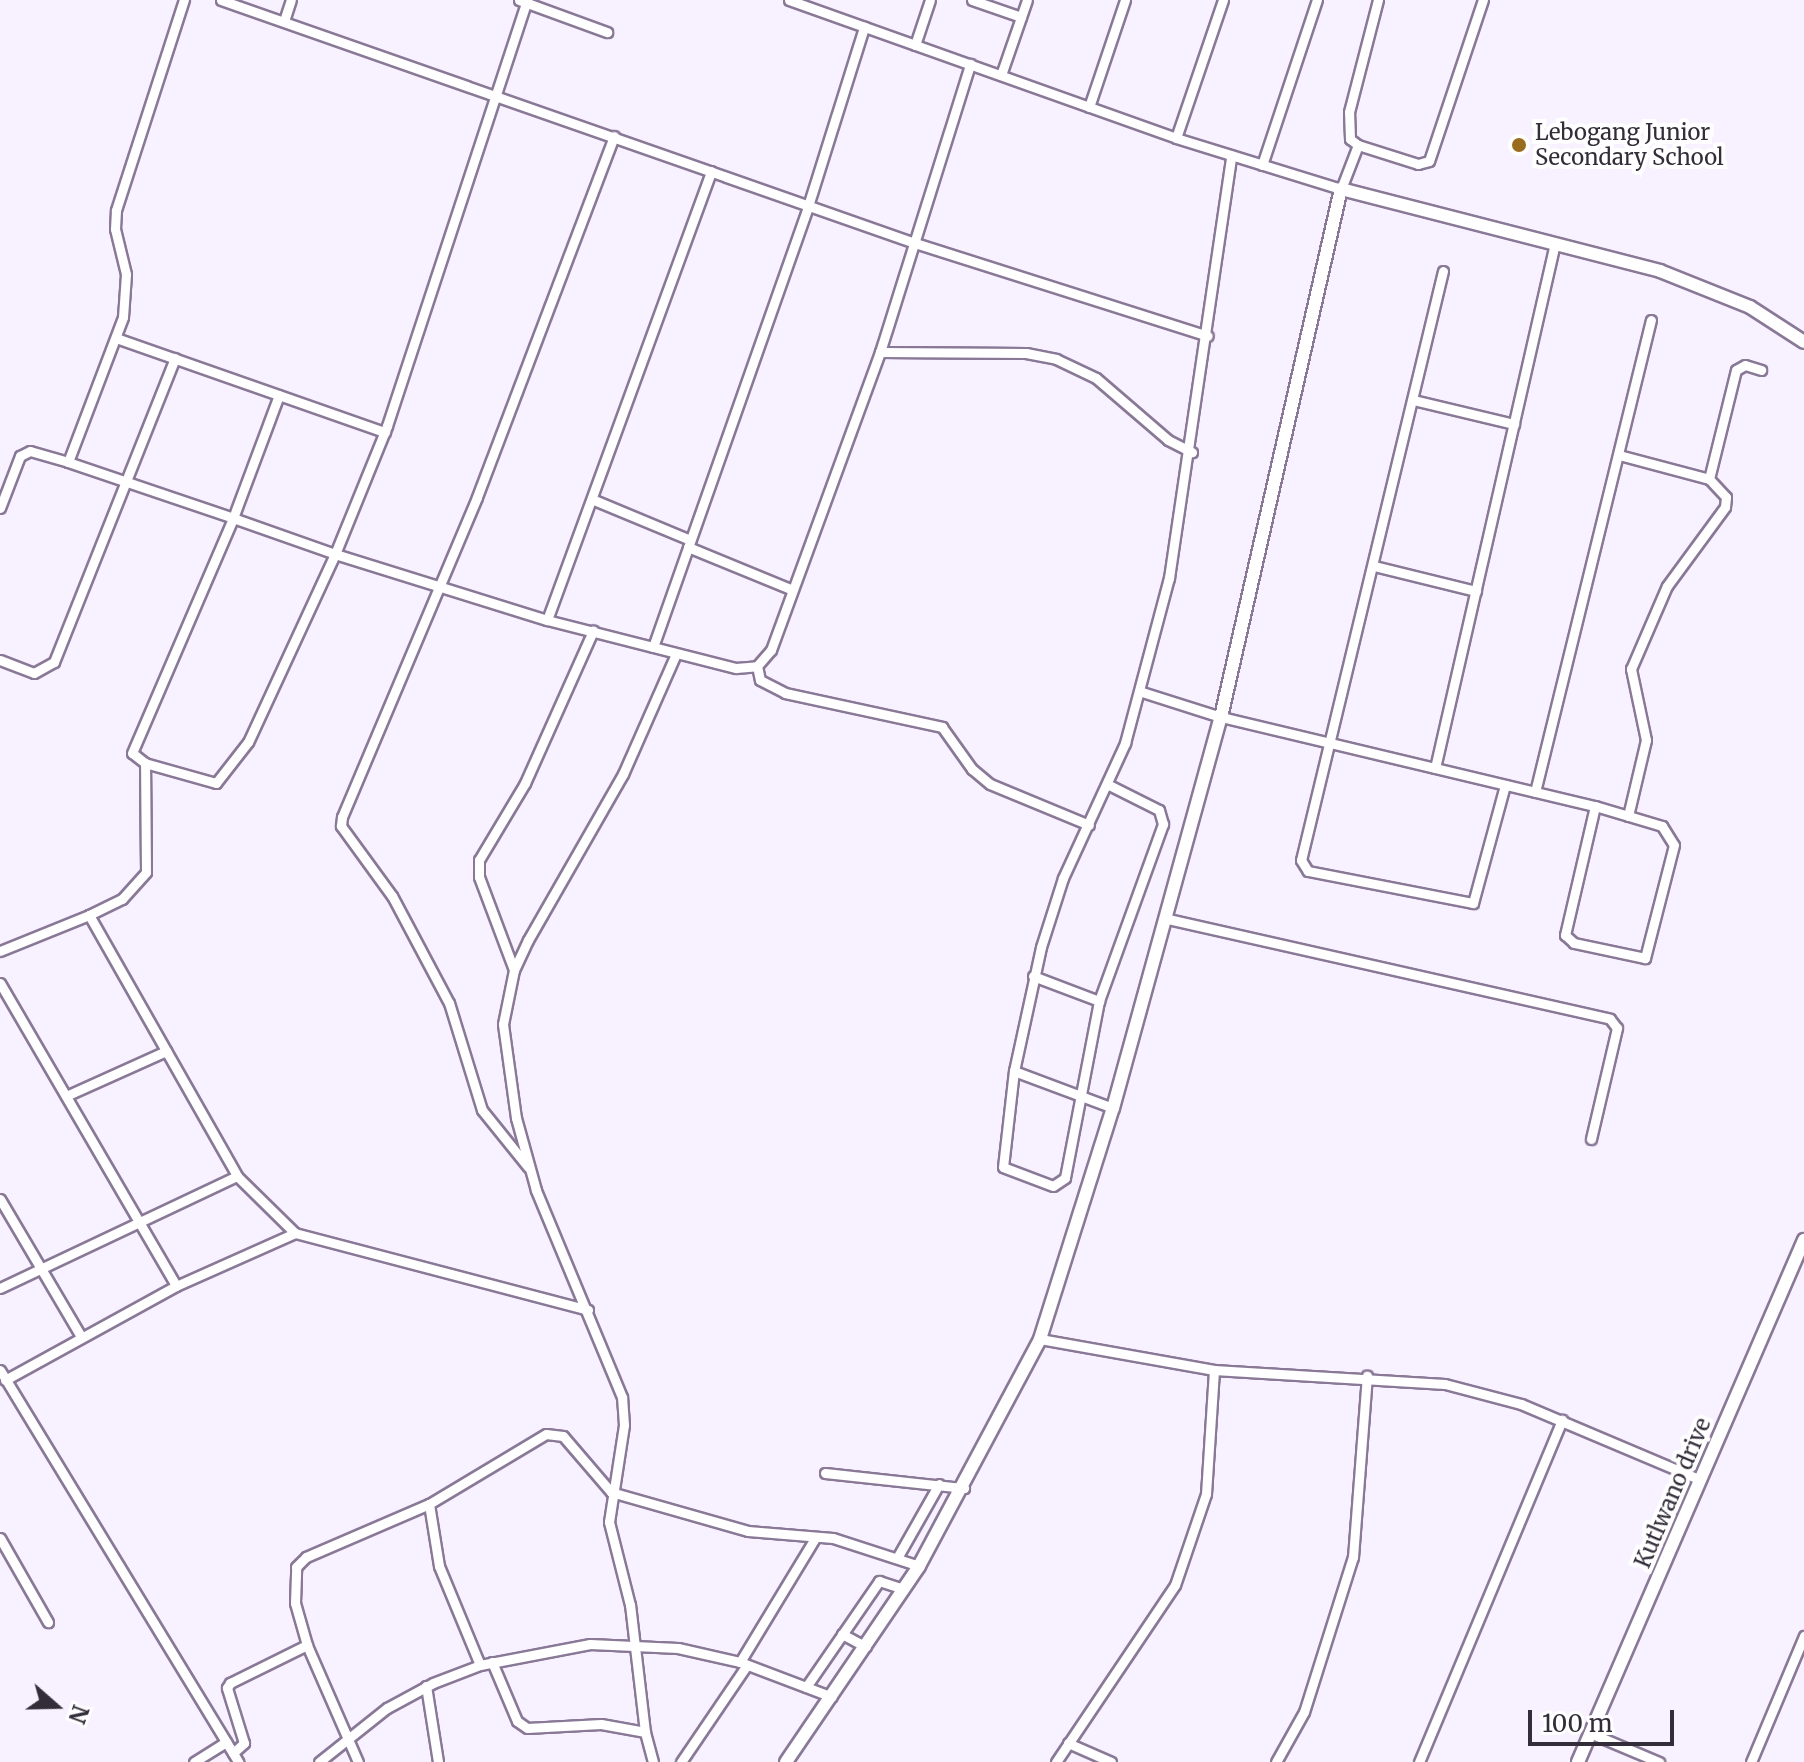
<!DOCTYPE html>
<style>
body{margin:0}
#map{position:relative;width:1804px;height:1762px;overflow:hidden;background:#f8f1ff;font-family:Merriweather,serif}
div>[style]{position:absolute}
.roads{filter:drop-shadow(2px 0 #897997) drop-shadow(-2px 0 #897997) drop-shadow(0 2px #897997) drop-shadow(0 -2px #897997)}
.street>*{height:9px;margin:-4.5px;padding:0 4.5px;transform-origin:4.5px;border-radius:4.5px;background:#fff}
.secondary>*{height:12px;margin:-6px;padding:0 6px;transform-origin:6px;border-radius:6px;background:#fff}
.dots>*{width:22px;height:22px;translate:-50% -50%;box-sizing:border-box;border:4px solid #fff;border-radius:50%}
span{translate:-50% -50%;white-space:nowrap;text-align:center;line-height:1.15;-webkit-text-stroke:8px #fff;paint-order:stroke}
.poi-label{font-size:22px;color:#332c39}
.left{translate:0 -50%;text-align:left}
.street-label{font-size:22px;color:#332c39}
.north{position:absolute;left:16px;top:1666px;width:80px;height:80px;-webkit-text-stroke:6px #fff;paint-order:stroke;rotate:110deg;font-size:22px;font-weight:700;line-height:32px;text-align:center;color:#332c39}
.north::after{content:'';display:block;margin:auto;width:28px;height:36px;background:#332c39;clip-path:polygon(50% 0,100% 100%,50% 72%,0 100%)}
.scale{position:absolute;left:1528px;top:1710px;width:146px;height:36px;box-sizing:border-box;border:4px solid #332c39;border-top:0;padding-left:10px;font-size:24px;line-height:28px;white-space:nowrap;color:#332c39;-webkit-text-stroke:6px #fff;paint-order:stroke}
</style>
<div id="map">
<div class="roads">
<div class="street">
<i style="left:221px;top:0;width:735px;rotate:19.3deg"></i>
<i style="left:915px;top:243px;width:307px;rotate:17.6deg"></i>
<i style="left:519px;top:0;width:94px;rotate:20deg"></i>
<i style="left:527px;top:0;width:448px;rotate:108.2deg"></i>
<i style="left:387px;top:426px;width:138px;rotate:112.1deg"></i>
<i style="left:335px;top:554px;width:222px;rotate:17.3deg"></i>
<i style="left:547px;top:620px;width:195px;rotate:14.3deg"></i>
<i style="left:736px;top:668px;width:21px;rotate:-5deg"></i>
<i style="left:757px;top:666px;width:21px;rotate:-49deg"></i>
<i style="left:771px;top:650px;width:317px;rotate:-69.9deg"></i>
<i style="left:880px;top:352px;width:302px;rotate:-72.6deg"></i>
<i style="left:789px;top:0;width:411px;rotate:19.6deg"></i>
<i style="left:1176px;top:138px;width:173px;rotate:17.2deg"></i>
<i style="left:1341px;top:189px;width:47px;rotate:-68.9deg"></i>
<i style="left:1358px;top:145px;width:63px;rotate:17.6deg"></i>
<i style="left:1418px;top:164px;width:11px;rotate:-15deg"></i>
<i style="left:1429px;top:161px;width:170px;rotate:-71.5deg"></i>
<i style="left:972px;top:0;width:52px;rotate:19.1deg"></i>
<i style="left:284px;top:21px;width:22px;rotate:-72deg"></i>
<i style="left:915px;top:45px;width:47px;rotate:-71.6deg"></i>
<i style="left:1001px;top:75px;width:79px;rotate:-70.9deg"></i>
<i style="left:1089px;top:107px;width:113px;rotate:-71.4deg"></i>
<i style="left:1176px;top:138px;width:146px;rotate:-71.2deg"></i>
<i style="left:1358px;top:145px;width:10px;rotate:-143deg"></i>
<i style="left:1350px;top:139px;width:27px;rotate:-92deg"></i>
<i style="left:1349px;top:112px;width:116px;rotate:-75.5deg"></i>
<i style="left:1262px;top:165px;width:174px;rotate:-71.6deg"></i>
<i style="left:1443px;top:271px;width:606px;rotate:103.55deg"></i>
<i style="left:1301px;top:860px;width:13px;rotate:58deg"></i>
<i style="left:1308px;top:871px;width:168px;rotate:11deg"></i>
<i style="left:1473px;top:903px;width:122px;rotate:-74.8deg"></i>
<i style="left:116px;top:338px;width:285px;rotate:19.3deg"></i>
<i style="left:880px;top:352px;width:146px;rotate:0.4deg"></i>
<i style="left:1026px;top:353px;width:31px;rotate:11deg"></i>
<i style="left:1056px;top:359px;width:44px;rotate:25.4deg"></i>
<i style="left:1096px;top:378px;width:95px;rotate:40.7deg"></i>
<i style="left:1168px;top:440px;width:27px;rotate:27deg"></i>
<i style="left:1413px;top:400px;width:104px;rotate:13.4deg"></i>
<i style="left:1619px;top:455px;width:93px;rotate:14.9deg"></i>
<i style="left:1709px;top:479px;width:112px;rotate:-76.1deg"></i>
<i style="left:1736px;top:370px;width:10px;rotate:-29deg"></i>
<i style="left:1745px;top:365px;width:17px;rotate:17deg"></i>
<i style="left:68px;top:462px;width:155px;rotate:-69.2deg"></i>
<i style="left:123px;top:317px;width:43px;rotate:-86deg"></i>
<i style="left:126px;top:274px;width:46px;rotate:-103.7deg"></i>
<i style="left:115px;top:229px;width:19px;rotate:-87deg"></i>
<i style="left:116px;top:210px;width:221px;rotate:-72.1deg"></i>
<i style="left:594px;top:500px;width:104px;rotate:22.6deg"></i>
<i style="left:0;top:508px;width:56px;rotate:-69deg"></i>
<i style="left:20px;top:456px;width:11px;rotate:-27deg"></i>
<i style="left:30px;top:451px;width:40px;rotate:16deg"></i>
<i style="left:68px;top:462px;width:174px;rotate:18.7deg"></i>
<i style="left:233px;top:518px;width:108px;rotate:19.4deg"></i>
<i style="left:335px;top:554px;width:207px;rotate:114.8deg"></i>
<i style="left:248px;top:742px;width:52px;rotate:128deg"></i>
<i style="left:216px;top:783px;width:74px;rotate:-164.3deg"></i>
<i style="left:145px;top:763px;width:16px;rotate:-142deg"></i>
<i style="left:132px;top:753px;width:256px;rotate:-66.7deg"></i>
<i style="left:233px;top:518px;width:131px;rotate:-69.5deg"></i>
<i style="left:688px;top:547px;width:113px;rotate:22.3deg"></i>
<i style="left:1374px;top:566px;width:105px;rotate:13.8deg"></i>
<i style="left:547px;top:620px;width:478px;rotate:-69.9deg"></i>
<i style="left:653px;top:647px;width:467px;rotate:-70.6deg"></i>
<i style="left:808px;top:206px;width:188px;rotate:-72.6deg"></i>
<i style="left:0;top:660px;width:36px;rotate:21deg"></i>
<i style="left:34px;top:673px;width:23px;rotate:-29deg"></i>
<i style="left:54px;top:662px;width:327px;rotate:-68.3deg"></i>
<i style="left:757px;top:666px;width:14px;rotate:78deg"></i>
<i style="left:760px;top:680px;width:28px;rotate:27deg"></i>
<i style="left:785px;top:693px;width:161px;rotate:12.2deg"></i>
<i style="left:942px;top:727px;width:52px;rotate:54.5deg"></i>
<i style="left:972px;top:769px;width:23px;rotate:40deg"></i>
<i style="left:990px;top:784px;width:107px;rotate:22.5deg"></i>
<i style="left:1142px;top:692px;width:83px;rotate:17.6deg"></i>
<i style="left:1221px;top:717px;width:384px;rotate:13.4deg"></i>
<i style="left:1595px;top:806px;width:70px;rotate:16.6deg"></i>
<i style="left:1662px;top:826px;width:22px;rotate:58deg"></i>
<i style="left:1674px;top:845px;width:117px;rotate:104.4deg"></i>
<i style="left:1645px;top:958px;width:73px;rotate:-168.1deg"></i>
<i style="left:1574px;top:943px;width:12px;rotate:-138deg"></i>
<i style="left:1565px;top:935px;width:132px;rotate:-76.9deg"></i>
<i style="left:1435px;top:768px;width:539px;rotate:-77.12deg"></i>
<i style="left:1107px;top:784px;width:58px;rotate:26.6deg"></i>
<i style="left:1159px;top:810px;width:15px;rotate:74deg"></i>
<i style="left:1163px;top:824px;width:188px;rotate:109.9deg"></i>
<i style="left:1099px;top:1001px;width:180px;rotate:100.9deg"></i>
<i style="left:1065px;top:1178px;width:14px;rotate:146deg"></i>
<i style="left:1053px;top:1186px;width:53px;rotate:-159.2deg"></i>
<i style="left:1003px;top:1167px;width:97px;rotate:-83.5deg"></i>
<i style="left:1014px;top:1071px;width:127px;rotate:-77.7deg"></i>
<i style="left:1041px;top:947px;width:72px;rotate:-72.3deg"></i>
<i style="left:1063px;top:878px;width:149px;rotate:-65.3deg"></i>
<i style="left:1125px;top:743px;width:171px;rotate:-75.1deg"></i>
<i style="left:1169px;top:578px;width:427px;rotate:-81.6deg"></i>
<i style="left:1535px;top:792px;width:486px;rotate:-76.2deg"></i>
<i style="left:1628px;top:816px;width:78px;rotate:-76.7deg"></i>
<i style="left:1646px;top:740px;width:73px;rotate:-101.9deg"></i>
<i style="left:1631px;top:669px;width:90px;rotate:-66.6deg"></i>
<i style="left:1667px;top:586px;width:98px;rotate:-53.7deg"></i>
<i style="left:1725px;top:507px;width:10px;rotate:-84deg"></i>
<i style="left:1726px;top:497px;width:25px;rotate:-133deg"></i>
<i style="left:89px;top:915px;width:37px;rotate:-26deg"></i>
<i style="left:122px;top:899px;width:36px;rotate:-48deg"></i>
<i style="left:146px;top:872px;width:109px;rotate:-90.5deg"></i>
<i style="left:1168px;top:919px;width:453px;rotate:12.7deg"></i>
<i style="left:1610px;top:1019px;width:11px;rotate:52deg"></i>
<i style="left:1617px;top:1028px;width:114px;rotate:103.2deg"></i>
<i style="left:0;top:951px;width:96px;rotate:-22deg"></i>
<i style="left:89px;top:915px;width:300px;rotate:60.4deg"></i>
<i style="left:514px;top:970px;width:99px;rotate:-110.6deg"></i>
<i style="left:479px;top:877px;width:17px;rotate:-90deg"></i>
<i style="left:479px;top:860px;width:90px;rotate:-59.1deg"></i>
<i style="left:525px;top:783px;width:167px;rotate:-65.9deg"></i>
<i style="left:1033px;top:976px;width:71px;rotate:20.7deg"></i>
<i style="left:0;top:983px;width:350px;rotate:59.8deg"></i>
<i style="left:1014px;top:1071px;width:106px;rotate:20.5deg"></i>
<i style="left:66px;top:1096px;width:110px;rotate:-24.2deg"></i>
<i style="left:528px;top:1167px;width:73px;rotate:-128.9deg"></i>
<i style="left:482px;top:1110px;width:112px;rotate:-107.1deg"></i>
<i style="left:449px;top:1003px;width:121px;rotate:-118deg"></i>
<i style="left:392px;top:896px;width:87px;rotate:-126.1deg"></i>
<i style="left:341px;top:826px;width:9px;rotate:-84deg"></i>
<i style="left:342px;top:817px;width:347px;rotate:-67.1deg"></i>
<i style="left:477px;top:497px;width:386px;rotate:-69.2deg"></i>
<i style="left:0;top:1199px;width:158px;rotate:59.5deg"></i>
<i style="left:0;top:1288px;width:262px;rotate:-25.3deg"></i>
<i style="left:237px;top:1176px;width:81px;rotate:44.5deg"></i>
<i style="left:295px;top:1233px;width:303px;rotate:14.7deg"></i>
<i style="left:1040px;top:1339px;width:177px;rotate:10.1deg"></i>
<i style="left:1214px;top:1370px;width:231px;rotate:3.5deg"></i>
<i style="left:1445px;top:1384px;width:79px;rotate:14.7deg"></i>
<i style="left:1521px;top:1404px;width:195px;rotate:22.9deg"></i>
<i style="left:0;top:1370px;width:459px;rotate:58.7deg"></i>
<i style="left:5px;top:1380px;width:195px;rotate:-28.8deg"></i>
<i style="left:176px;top:1286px;width:130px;rotate:-24deg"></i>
<i style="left:825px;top:1473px;width:140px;rotate:6.2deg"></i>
<i style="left:429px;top:1504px;width:63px;rotate:80.8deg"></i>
<i style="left:439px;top:1566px;width:107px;rotate:67.5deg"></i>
<i style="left:0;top:1538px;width:97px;rotate:60.3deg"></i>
<i style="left:897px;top:1558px;width:85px;rotate:-60.4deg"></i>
<i style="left:842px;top:1634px;width:27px;rotate:28deg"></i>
<i style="left:492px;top:1662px;width:64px;rotate:67deg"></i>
<i style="left:517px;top:1721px;width:12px;rotate:35deg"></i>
<i style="left:527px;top:1728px;width:74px;rotate:-3.1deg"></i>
<i style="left:601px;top:1724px;width:45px;rotate:10.3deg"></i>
<i style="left:740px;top:1662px;width:145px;rotate:-58.8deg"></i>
<i style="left:426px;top:1686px;width:77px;rotate:81deg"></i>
<i style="left:806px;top:1687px;width:129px;rotate:-55.4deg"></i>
<i style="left:879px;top:1581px;width:26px;rotate:18deg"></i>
<i style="left:1590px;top:1733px;width:75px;rotate:22.8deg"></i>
<i style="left:1068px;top:1743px;width:47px;rotate:23.8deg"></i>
<i style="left:233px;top:1753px;width:15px;rotate:-42deg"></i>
<i style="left:244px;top:1743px;width:58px;rotate:-107.2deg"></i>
<i style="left:227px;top:1688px;width:6px;rotate:-59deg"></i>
<i style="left:230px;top:1683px;width:86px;rotate:-26.3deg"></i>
<i style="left:194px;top:1762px;width:38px;rotate:-32deg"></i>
<i style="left:319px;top:1762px;width:87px;rotate:-38.5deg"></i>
<i style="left:387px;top:1708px;width:52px;rotate:-28.5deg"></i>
<i style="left:433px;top:1683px;width:50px;rotate:-21deg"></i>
<i style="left:480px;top:1665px;width:112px;rotate:-10.8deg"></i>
<i style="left:590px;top:1644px;width:88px;rotate:2.6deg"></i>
<i style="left:678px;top:1648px;width:64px;rotate:12.7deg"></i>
<i style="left:740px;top:1662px;width:98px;rotate:20.8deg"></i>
<i style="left:358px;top:1762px;width:128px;rotate:-113.6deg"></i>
<i style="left:307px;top:1645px;width:44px;rotate:-105.9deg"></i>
<i style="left:295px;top:1603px;width:36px;rotate:-88deg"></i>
<i style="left:296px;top:1567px;width:14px;rotate:-45deg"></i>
<i style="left:306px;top:1557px;width:134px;rotate:-23.3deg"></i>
<i style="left:429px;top:1504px;width:136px;rotate:-30.9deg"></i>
<i style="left:546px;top:1434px;width:17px;rotate:7deg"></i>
<i style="left:563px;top:1436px;width:74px;rotate:49.4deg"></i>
<i style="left:611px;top:1492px;width:142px;rotate:15.9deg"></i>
<i style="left:748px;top:1531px;width:85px;rotate:4.7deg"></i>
<i style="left:833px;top:1538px;width:90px;rotate:18deg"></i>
<i style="left:653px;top:1762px;width:31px;rotate:-105deg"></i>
<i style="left:645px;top:1732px;width:128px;rotate:-96.7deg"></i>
<i style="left:630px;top:1605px;width:86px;rotate:-104.2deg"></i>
<i style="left:609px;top:1522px;width:98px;rotate:-81.2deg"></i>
<i style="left:624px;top:1425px;width:28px;rotate:-94deg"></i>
<i style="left:622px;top:1397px;width:224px;rotate:-112.6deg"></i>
<i style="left:536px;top:1190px;width:75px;rotate:-105.5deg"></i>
<i style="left:516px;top:1118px;width:95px;rotate:-97.9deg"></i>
<i style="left:503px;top:1024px;width:55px;rotate:-78.5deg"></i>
<i style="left:514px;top:970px;width:33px;rotate:-65deg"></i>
<i style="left:528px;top:940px;width:191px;rotate:-60.2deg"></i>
<i style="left:623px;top:774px;width:131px;rotate:-66.2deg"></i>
<i style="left:681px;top:1762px;width:117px;rotate:-55.8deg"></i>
<i style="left:1056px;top:1762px;width:213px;rotate:-56.1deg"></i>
<i style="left:1175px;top:1585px;width:96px;rotate:-71.2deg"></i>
<i style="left:1206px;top:1494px;width:124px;rotate:-86.3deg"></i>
<i style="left:1276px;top:1762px;width:57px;rotate:-60.8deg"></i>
<i style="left:1304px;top:1712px;width:163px;rotate:-72.5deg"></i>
<i style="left:1353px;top:1557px;width:182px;rotate:-85.6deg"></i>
<i style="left:1419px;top:1762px;width:371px;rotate:-67.3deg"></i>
<i style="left:1751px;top:1762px;width:137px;rotate:-67.2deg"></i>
</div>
<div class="secondary">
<i style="left:786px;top:1762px;width:237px;rotate:-55.8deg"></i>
<i style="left:919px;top:1566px;width:257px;rotate:-61.9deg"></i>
<i style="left:1040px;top:1339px;width:242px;rotate:-72.5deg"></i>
<i style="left:1113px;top:1108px;width:406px;rotate:-74.6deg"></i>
<i style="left:1221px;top:717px;width:541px;rotate:-77.2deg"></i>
<i style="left:1341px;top:189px;width:329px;rotate:14.4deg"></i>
<i style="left:1660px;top:271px;width:97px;rotate:21.8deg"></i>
<i style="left:1750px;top:307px;width:64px;rotate:32.9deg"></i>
<i style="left:1578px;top:1762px;width:569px;rotate:-66.59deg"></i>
</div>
</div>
<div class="dots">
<i style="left:1519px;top:145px;background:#9a6c1d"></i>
</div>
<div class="poi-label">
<span class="left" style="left:1535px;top:145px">Lebogang Junior<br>Secondary School</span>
</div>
<div class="street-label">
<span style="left:1673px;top:1493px;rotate:-67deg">Kutlwano drive</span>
</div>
<div class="north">N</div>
<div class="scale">100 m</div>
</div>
